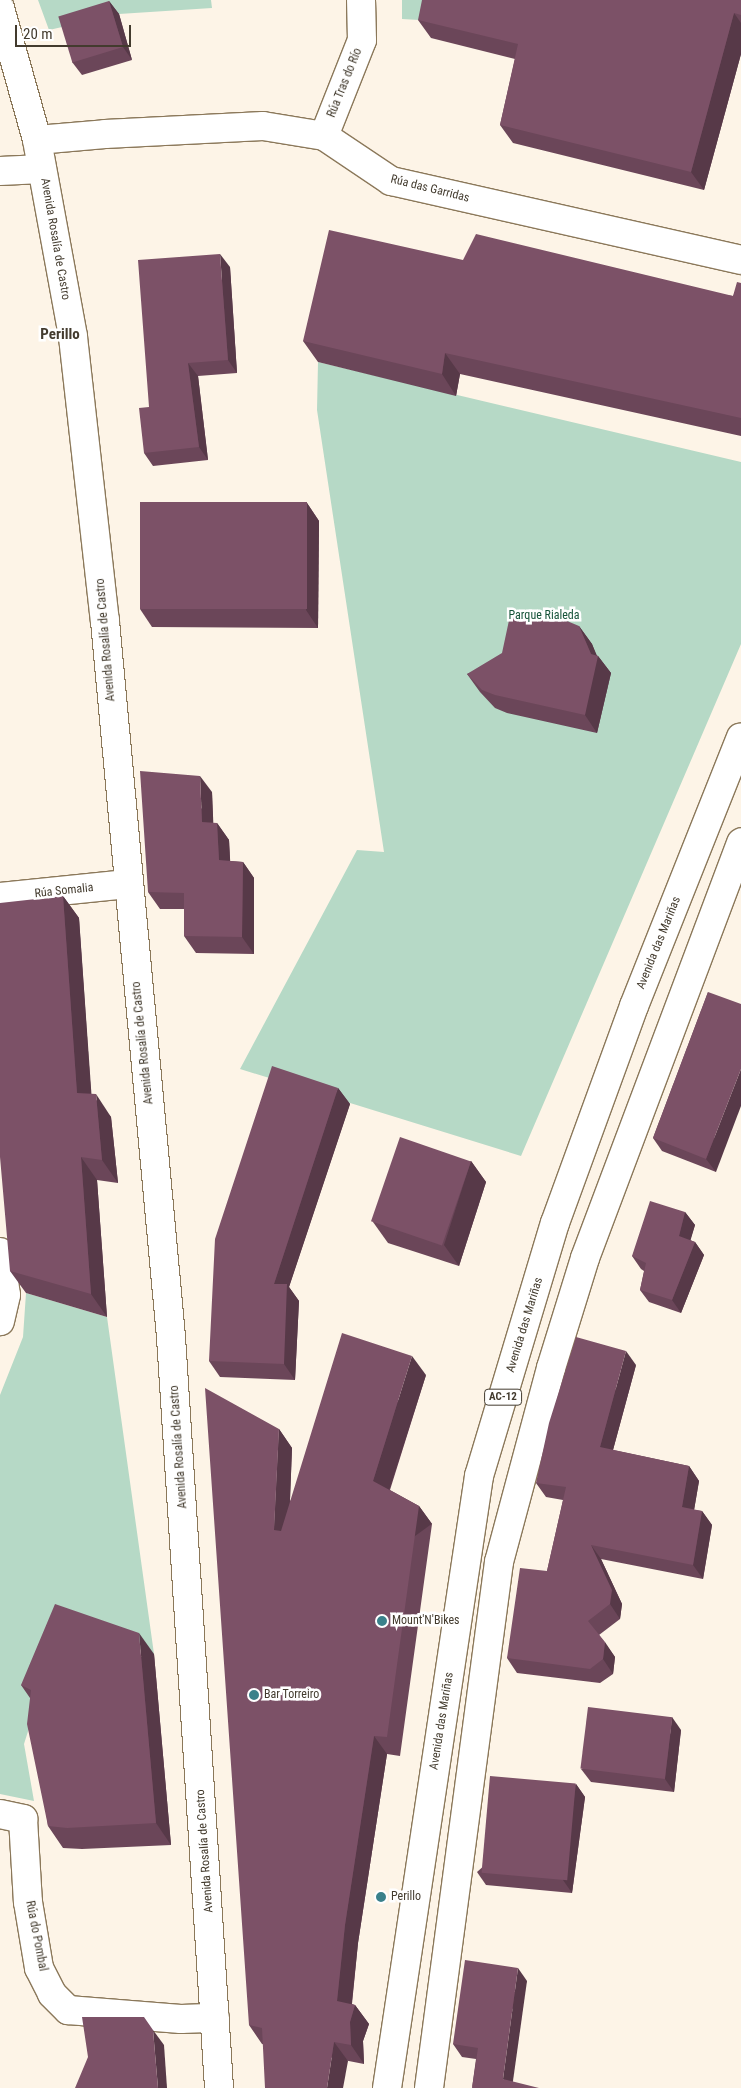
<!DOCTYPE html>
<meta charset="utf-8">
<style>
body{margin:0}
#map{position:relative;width:741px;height:2088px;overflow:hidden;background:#fdf4e7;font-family:"Roboto Condensed",sans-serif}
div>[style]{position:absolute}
.green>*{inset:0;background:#b6d9c6}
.roads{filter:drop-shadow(1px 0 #8b785a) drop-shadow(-1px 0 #8b785a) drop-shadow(0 1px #8b785a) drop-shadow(0 -1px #8b785a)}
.minor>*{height:28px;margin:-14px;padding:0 14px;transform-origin:14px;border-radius:14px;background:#fff}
.trunk>*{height:28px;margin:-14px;padding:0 14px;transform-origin:14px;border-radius:14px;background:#fff}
.wall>*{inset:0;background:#6b4659}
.shaded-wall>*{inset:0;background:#573948;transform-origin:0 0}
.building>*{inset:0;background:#7c5167;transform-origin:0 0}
.dots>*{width:14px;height:14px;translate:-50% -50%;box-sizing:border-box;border:2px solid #fff;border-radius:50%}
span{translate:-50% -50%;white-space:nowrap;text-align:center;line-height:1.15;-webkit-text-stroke:5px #fff;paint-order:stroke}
.shield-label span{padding:1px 4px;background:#fff;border:1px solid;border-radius:4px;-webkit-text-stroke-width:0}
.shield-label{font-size:11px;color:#433b2e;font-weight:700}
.street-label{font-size:12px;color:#433b2e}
.park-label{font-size:12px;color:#165339}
.poi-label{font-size:12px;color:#433b2e}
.left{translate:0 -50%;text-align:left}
.quarter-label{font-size:15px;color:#433b2e;font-weight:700}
.scale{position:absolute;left:15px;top:25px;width:116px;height:22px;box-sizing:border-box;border:2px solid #433b2e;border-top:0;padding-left:6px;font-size:15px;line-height:18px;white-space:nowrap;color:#433b2e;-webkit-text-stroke:4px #fff;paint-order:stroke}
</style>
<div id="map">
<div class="green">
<i style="clip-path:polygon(38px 0,211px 0,212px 8px,119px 14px,49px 30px)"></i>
<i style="clip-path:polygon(402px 0,423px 0,419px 20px,402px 19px)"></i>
<i style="clip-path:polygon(318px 362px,741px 462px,741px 644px,521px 1156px,240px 1069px,357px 850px,384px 852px,317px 410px)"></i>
<i style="clip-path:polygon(26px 1293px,107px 1317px,154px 1654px,70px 1626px,36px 1706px,24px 1744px,34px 1801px,0 1794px,0 1395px,23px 1337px)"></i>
</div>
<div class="roads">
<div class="minor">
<i style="left:0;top:8px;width:137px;rotate:74.3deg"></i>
<i style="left:37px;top:140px;width:200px;rotate:79.6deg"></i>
<i style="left:73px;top:337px;width:286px;rotate:83.6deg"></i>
<i style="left:105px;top:621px;width:719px;rotate:84.73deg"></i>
<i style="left:171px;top:1337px;width:753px;rotate:86.34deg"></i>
<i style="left:324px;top:136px;width:103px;rotate:-68.4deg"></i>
<i style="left:362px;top:40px;width:40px;rotate:-91.4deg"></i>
<i style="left:37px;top:140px;width:68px;rotate:-5deg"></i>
<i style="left:105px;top:134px;width:158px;rotate:-2.9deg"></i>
<i style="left:263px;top:126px;width:62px;rotate:9.3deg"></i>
<i style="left:324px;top:136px;width:81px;rotate:33.9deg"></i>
<i style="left:391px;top:181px;width:359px;rotate:12.7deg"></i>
<i style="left:0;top:171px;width:42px;rotate:-2.7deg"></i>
<i style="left:0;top:897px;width:129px;rotate:-5.8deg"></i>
<i style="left:0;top:1252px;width:43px;rotate:82.1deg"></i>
<i style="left:6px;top:1295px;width:27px;rotate:103deg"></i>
<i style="left:0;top:1814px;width:24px;rotate:12deg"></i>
<i style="left:23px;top:1819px;width:83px;rotate:86.6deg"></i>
<i style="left:28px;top:1902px;width:67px;rotate:80.5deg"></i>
<i style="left:39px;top:1968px;width:29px;rotate:63deg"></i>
<i style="left:52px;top:1994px;width:23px;rotate:45deg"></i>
<i style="left:68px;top:2010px;width:113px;rotate:4.6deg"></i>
<i style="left:181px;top:2019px;width:34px;rotate:-2deg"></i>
</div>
<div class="trunk">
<i style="left:387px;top:2088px;width:619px;rotate:-81.45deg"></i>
<i style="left:479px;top:1476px;width:264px;rotate:-73.3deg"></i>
<i style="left:555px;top:1223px;width:231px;rotate:-70deg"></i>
<i style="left:634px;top:1006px;width:289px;rotate:-68.3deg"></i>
<i style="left:429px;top:2088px;width:531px;rotate:-82.42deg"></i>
<i style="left:499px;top:1562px;width:201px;rotate:-75deg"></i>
<i style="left:551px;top:1368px;width:115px;rotate:-72.8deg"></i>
<i style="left:585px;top:1258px;width:444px;rotate:-69.4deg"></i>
</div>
</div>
<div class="wall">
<i style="clip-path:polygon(741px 0,741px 54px,704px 190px,513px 143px,500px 125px,515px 59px,431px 38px,418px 20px)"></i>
<i style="clip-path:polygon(109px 1px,119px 14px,132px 60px,82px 75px,72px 62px)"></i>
<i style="clip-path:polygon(463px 260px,733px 296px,741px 283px,741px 436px,460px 374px,456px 396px,318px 362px,303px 341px)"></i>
<i style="clip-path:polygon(230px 267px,237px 373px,198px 376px,208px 460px,153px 466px,144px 453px,149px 407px)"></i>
<i style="clip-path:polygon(307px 503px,319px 521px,318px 628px,152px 627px,140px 609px)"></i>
<i style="clip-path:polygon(579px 626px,592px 644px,596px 655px,598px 656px,611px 673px,597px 733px,507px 713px,495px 708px,480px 692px,467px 674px)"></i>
<i style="clip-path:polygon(212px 792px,213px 823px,217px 823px,229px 840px,230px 861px,243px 862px,254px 878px,254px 954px,196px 953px,184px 936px,184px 909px,160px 909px,148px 892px)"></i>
<i style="clip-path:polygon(63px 896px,79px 918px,91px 1094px,111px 1117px,118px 1183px,97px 1180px,107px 1317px,26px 1293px,10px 1271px)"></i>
<i style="clip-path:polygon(708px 992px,716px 1172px,662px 1151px,653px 1138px)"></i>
<i style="clip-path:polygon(338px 1088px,350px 1104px,289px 1287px,299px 1301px,295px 1380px,220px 1377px,209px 1361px)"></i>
<i style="clip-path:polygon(471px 1161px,486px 1182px,459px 1266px,388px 1243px,373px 1222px)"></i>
<i style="clip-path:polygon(685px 1212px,695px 1225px,690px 1240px,695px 1242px,704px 1255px,681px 1313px,649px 1302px,640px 1290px,644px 1271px,641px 1269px,632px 1256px)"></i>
<i style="clip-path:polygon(636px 1365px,613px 1450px,689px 1466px,699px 1481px,694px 1510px,702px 1511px,712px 1525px,703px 1579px,601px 1559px,622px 1604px,620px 1619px,599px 1635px,615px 1657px,613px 1674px,600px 1683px,517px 1673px,507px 1658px,547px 1571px,563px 1500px,546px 1497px,536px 1483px)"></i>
<i style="clip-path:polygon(426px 1375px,390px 1490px,419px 1506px,432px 1524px,400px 1756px,387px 1754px,358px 1943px,352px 2004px,355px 2005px,369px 2024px,363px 2041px,364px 2064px,262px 2044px,249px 2025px,279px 1429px,292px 1448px,290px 1501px)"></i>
<i style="clip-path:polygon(154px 1654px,171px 1845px,82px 1849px,63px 1848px,48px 1826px,30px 1698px,21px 1685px)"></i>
<i style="clip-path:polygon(681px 1730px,674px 1792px,591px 1782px,581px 1769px)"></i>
<i style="clip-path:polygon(576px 1784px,585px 1797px,572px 1893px,486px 1885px,477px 1872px)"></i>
<i style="clip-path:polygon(527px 1981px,472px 2088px,476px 2059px,462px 2057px,453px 2044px)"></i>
</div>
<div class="shaded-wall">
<i style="clip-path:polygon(109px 1px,119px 14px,132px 60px,123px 47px)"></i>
<i style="clip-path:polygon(734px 13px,741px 23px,741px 54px,704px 190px,691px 172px)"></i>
<i style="clip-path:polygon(220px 254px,230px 267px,237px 373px,228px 360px)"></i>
<i style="clip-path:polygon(445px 353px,460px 374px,456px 396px,442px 374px)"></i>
<i style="clip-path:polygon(188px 363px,198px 376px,208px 460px,199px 447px)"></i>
<i style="clip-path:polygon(307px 503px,319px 521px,318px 628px,306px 610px)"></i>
<i style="clip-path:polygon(579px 626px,592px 644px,598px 658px,598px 656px,611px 673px,597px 733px,585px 715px,591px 654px)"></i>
<i style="clip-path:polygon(200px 776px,212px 792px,214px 839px,202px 822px)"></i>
<i style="clip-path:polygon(217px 823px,229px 840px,231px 876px,219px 860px)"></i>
<i style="clip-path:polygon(243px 862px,254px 878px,254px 954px,242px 937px)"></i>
<i style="clip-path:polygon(63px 896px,79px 918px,93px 1116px,77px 1093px)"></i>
<i style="clip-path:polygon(741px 1069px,741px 1106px,716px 1172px,706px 1159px)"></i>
<i style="clip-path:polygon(338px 1088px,350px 1104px,289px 1287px,299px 1301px,295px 1380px,284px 1364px,274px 1284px)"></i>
<i style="clip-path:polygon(96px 1094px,111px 1117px,118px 1183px,102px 1160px)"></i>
<i style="clip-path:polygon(81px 1157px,97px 1180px,107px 1317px,91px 1294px)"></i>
<i style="clip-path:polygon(471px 1161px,486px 1182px,459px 1266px,444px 1245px)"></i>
<i style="clip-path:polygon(685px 1212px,695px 1225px,688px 1249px,679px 1236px)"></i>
<i style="clip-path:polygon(695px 1242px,704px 1255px,681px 1313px,672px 1300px)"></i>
<i style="clip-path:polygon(626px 1351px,636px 1365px,610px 1461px,600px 1447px)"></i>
<i style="clip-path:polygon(412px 1356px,426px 1375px,386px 1500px,373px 1481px)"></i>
<i style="clip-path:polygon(279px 1429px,292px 1448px,288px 1549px,274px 1530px)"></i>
<i style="clip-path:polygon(689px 1466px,699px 1481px,692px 1522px,682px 1507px)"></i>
<i style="left:419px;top:1506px;width:22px;height:233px;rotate:54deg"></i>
<i style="clip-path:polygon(702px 1511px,712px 1525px,703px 1579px,693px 1565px)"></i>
<i style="clip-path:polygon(591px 1545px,601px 1559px,622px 1604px,620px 1619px,610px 1604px)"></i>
<i style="clip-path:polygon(139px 1633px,154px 1654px,171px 1845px,156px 1823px)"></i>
<i style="clip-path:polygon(605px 1642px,615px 1657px,613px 1674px,603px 1659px)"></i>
<i style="clip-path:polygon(672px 1717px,681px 1730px,674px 1792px,665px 1779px)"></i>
<i style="clip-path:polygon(374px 1736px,387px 1754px,358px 1943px,350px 2020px,337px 2001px,345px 1925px)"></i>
<i style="clip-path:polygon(576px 1784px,585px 1797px,572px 1893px,563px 1880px)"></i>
<i style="clip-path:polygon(518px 1968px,527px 1981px,512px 2088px,503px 2079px)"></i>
<i style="clip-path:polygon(355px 2005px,369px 2024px,363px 2041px,364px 2064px,351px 2045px,350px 2022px)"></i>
<i style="clip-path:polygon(153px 2030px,164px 2045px,167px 2088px,158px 2088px)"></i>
<i style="clip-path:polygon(334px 2042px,348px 2061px,343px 2088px,327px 2088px)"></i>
</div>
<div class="building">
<i style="clip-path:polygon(422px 0,741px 0,741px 15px,734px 13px,691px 172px,500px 125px,518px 44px,418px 20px)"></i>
<i style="left:109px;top:1px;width:48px;height:53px;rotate:73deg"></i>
<i style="clip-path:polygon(329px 230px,463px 260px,476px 234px,733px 296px,737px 282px,741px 283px,741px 418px,445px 353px,442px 374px,303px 341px)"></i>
<i style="clip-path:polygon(220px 254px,228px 360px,188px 363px,199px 447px,144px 453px,139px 408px,149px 407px,138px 260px)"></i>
<i style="left:140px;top:502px;width:167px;height:107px"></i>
<i style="clip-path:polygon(511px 611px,567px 621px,579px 626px,591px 654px,598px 656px,585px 715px,495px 695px,482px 690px,467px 674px,502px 653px)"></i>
<i style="clip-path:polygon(140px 771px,200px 776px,202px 822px,217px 823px,219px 860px,243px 862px,242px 937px,184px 936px,184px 893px,148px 892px)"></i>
<i style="clip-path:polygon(63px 896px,77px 1093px,96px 1094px,102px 1160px,81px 1157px,91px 1294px,10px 1271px,0 1157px,0 903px)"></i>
<i style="clip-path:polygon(708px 992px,741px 1004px,741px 1069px,706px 1159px,653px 1138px)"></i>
<i style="clip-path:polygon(272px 1066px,338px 1088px,274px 1284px,287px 1284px,284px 1364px,209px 1361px,215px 1239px)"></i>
<i style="left:400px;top:1137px;width:75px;height:89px;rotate:19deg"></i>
<i style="clip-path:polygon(650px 1201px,685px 1212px,679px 1236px,695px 1242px,672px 1300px,640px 1290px,646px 1263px,632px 1256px)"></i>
<i style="clip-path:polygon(342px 1333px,412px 1356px,373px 1481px,419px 1506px,387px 1737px,374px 1736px,345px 1925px,337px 2001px,355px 2005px,350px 2022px,351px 2045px,334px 2042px,327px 2088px,265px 2088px,262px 2028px,249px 2025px,205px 1388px,279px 1429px,274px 1530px,281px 1531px)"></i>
<i style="clip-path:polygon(576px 1337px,626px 1351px,600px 1447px,689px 1466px,682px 1507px,702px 1511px,693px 1565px,591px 1545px,612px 1590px,610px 1604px,588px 1621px,605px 1642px,603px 1659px,590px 1669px,507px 1658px,520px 1568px,547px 1571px,566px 1487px,536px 1483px,549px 1423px)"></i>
<i style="clip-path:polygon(55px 1604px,139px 1633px,156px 1823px,67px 1828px,48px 1826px,27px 1724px,31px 1690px,21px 1685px)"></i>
<i style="left:588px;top:1707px;width:85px;height:62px;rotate:7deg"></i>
<i style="left:490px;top:1776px;width:86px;height:97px;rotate:5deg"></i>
<i style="clip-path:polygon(465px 1960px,518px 1968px,503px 2079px,539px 2088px,472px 2088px,478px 2048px,453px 2044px)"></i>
<i style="clip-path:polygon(82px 2017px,144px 2017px,153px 2030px,158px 2088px,75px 2088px,88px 2057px)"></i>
</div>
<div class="dots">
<i style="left:382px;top:1621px;background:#3a818b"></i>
<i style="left:254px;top:1695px;background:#3a818b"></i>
<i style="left:381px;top:1897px;background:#3a818b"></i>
</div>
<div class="shield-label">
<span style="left:503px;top:1397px">AC-12</span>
</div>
<div class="street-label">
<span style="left:345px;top:83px;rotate:-68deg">Rúa Tras do Río</span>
<span style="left:430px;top:189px;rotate:14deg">Rúa das Garridas</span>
<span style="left:55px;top:239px;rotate:80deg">Avenida Rosalía de Castro</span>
<span style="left:106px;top:640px;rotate:-95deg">Avenida Rosalía de Castro</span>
<span style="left:64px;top:891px;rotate:-6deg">Rúa Somalia</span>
<span style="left:659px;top:943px;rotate:-68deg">Avenida das Mariñas</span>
<span style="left:143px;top:1043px;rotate:-96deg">Avenida Rosalía de Castro</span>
<span style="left:525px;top:1325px;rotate:-73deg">Avenida das Mariñas</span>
<span style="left:179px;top:1447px;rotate:-94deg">Avenida Rosalía de Castro</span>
<span style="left:442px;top:1721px;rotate:-81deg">Avenida das Mariñas</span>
<span style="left:205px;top:1851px;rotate:-94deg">Avenida Rosalía de Castro</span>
<span style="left:36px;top:1936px;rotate:79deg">Rúa do Pombal</span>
</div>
<div class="park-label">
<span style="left:544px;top:616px">Parque Rialeda</span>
</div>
<div class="poi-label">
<span class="left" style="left:392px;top:1621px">Mount'N'Bikes</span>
<span class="left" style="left:264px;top:1695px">Bar Torreiro</span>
<span class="left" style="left:391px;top:1897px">Perillo</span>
</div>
<div class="quarter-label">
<span style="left:60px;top:335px">Perillo</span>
</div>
<div class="scale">20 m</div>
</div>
